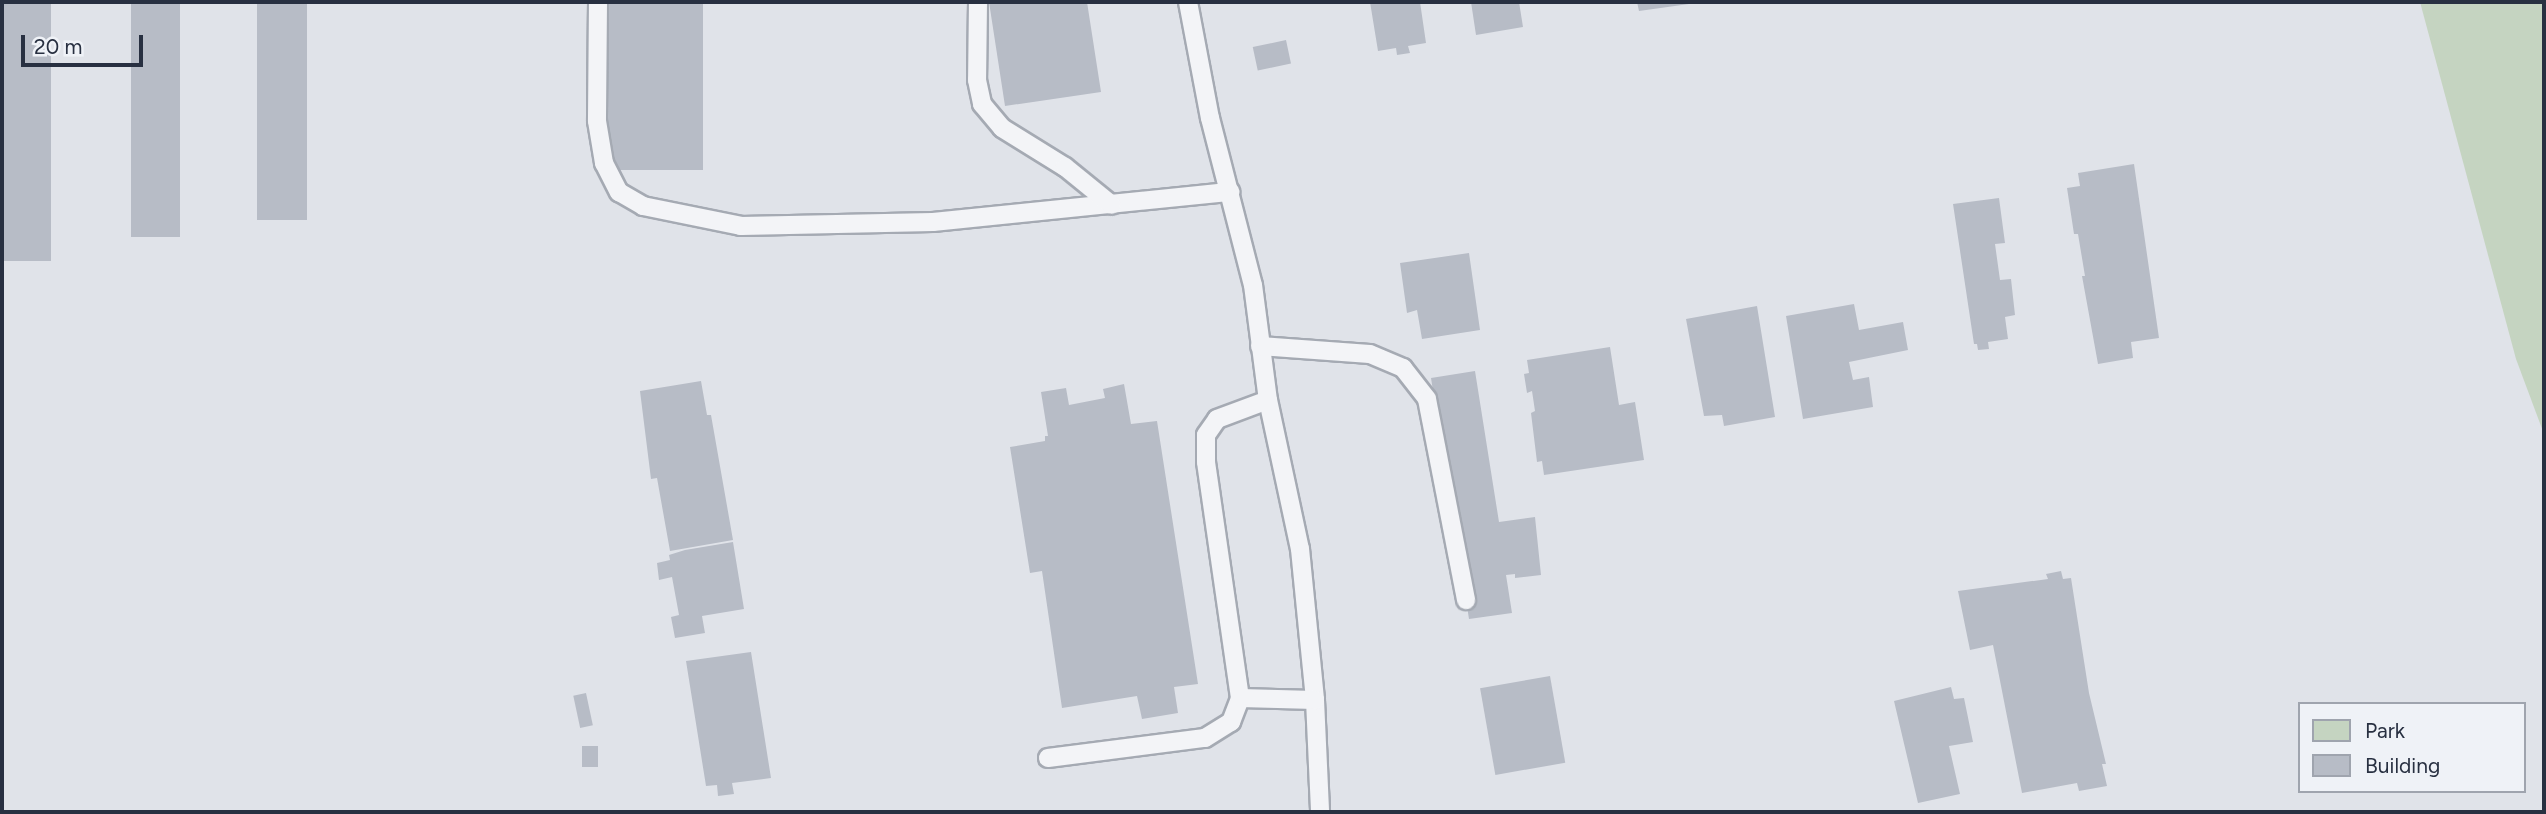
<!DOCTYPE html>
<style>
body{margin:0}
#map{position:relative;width:2546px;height:814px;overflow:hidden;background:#e0e3e9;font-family:Figtree,sans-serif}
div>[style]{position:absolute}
.green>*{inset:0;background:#c5d4c1}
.building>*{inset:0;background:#b7bcc6;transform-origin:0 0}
.roads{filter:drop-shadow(2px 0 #a5aab3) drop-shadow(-2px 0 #a5aab3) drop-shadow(0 2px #a5aab3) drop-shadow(0 -2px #a5aab3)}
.service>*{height:18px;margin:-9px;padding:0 9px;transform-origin:9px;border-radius:9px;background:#f3f4f7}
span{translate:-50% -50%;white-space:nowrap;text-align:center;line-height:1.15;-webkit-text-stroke:5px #eff2f7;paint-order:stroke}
.frame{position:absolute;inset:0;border:4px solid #283041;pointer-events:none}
.legend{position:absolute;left:2298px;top:702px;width:228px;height:91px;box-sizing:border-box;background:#eff2f7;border:2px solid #9fa4ae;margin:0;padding:9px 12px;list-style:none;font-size:21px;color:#283041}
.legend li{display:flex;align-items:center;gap:14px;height:35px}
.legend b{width:35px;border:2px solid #9fa4ae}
.scale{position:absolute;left:21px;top:35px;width:122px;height:32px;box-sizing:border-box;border:4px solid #283041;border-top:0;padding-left:9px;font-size:21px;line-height:24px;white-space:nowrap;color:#283041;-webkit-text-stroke:5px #eff2f7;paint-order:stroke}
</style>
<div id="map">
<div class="green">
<i style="clip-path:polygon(2420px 2px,2544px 2px,2544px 434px,2516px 359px)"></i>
</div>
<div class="building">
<i style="left:2px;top:2px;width:49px;height:259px"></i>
<i style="left:131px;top:2px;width:49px;height:235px"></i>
<i style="left:257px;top:2px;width:50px;height:218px"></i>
<i style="left:598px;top:2px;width:105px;height:168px"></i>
<i style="clip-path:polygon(989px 2px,1087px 2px,1101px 92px,1005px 106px)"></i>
<i style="clip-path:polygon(1370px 2px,1420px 2px,1426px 43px,1408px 46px,1410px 53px,1397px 55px,1396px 48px,1378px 51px)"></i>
<i style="clip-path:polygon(1471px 2px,1519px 2px,1523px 27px,1476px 35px)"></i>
<i style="clip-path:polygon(1637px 2px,1689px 2px,1689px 4px,1639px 11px)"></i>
<i style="left:1286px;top:40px;width:24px;height:34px;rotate:78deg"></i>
<i style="clip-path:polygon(2134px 164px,2159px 338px,2131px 342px,2133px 358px,2098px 364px,2082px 276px,2085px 276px,2078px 234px,2074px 234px,2067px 188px,2080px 186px,2078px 173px)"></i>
<i style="clip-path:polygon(1999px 198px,2005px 243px,1995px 244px,2000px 280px,2011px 279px,2015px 315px,2005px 317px,2008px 339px,1988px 342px,1989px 349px,1978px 350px,1977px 344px,1974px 344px,1953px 204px)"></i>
<i style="clip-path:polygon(1469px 253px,1480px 330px,1422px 339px,1417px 310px,1407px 313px,1400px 263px)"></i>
<i style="clip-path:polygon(1854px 304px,1859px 330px,1903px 322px,1908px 350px,1849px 362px,1853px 380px,1869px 377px,1873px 407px,1803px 419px,1786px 316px)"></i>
<i style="clip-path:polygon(1757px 306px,1775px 417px,1724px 426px,1722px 415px,1704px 416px,1686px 319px)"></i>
<i style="clip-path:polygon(1610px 347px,1619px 405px,1635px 402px,1644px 460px,1544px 475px,1542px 461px,1537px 462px,1531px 413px,1535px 411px,1532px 391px,1527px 393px,1524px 374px,1529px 373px,1527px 360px)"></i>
<i style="clip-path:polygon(1475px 371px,1499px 522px,1535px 517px,1541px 575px,1515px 578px,1515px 574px,1506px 575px,1512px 613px,1469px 619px,1431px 378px)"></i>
<i style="clip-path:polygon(701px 381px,707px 415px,711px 415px,733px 540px,670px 551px,657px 478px,651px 479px,640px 391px)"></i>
<i style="clip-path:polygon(1124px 384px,1131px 424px,1157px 421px,1198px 684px,1174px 687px,1178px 713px,1142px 719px,1137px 696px,1062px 708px,1042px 571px,1030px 573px,1010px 447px,1045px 441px,1045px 436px,1048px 436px,1041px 392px,1066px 388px,1069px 405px,1105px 398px,1103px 389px)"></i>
<i style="clip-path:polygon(733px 542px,744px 609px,702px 616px,705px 633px,675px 638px,671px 617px,679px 615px,672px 577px,659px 580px,657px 563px,670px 560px,669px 555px,685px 550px)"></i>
<i style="clip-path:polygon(2061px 571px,2063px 579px,2071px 578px,2089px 693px,2106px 764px,2102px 764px,2107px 786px,2079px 791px,2077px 783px,2022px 793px,1993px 645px,1970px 650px,1958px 591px,2048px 579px,2046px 574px)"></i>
<i style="clip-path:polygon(751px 652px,771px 778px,732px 783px,734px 794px,718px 796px,717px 785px,706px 786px,686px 661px)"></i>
<i style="left:1550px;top:676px;width:88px;height:71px;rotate:80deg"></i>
<i style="clip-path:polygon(1951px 687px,1954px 699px,1964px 698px,1973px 742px,1949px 746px,1960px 794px,1918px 803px,1894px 701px)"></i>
<i style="left:586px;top:693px;width:33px;height:13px;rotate:78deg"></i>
<i style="left:582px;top:746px;width:16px;height:21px"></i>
</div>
<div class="roads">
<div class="service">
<i style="left:598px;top:2px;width:119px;rotate:90.5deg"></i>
<i style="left:597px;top:121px;width:43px;rotate:80.5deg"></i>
<i style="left:604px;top:163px;width:33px;rotate:63deg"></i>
<i style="left:619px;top:192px;width:28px;rotate:30deg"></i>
<i style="left:643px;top:206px;width:100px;rotate:11.5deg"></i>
<i style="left:741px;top:226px;width:192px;rotate:-1.2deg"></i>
<i style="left:933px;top:222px;width:299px;rotate:-5.8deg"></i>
<i style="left:978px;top:2px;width:78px;rotate:90.7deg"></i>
<i style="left:977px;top:80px;width:25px;rotate:78deg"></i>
<i style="left:982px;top:104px;width:31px;rotate:50deg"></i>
<i style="left:1002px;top:128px;width:74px;rotate:31.8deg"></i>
<i style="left:1065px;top:167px;width:60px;rotate:39deg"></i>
<i style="left:1188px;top:2px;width:118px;rotate:79.3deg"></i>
<i style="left:1210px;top:118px;width:172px;rotate:75.6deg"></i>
<i style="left:1253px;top:285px;width:116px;rotate:82.6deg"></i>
<i style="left:1268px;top:400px;width:152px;rotate:77.9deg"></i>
<i style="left:1300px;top:549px;width:152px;rotate:84.3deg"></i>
<i style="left:1315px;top:700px;width:112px;rotate:87.4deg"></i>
<i style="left:1260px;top:346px;width:110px;rotate:4.2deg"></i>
<i style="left:1370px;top:354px;width:36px;rotate:23deg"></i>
<i style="left:1403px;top:368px;width:39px;rotate:52deg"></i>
<i style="left:1427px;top:399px;width:205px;rotate:79deg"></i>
<i style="left:1240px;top:698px;width:75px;rotate:1.5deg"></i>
<i style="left:1048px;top:758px;width:158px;rotate:-7.3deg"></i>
<i style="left:1205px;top:738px;width:31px;rotate:-32deg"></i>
<i style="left:1231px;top:722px;width:26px;rotate:-69deg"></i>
<i style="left:1240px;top:698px;width:238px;rotate:-98.2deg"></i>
<i style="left:1206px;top:462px;width:27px;rotate:-90deg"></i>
<i style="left:1206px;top:435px;width:19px;rotate:-55deg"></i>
<i style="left:1217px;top:419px;width:54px;rotate:-20.4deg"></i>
</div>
</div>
<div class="frame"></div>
<ul class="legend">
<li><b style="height:19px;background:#c5d4c1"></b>Park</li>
<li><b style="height:19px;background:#b7bcc6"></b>Building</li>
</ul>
<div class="scale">20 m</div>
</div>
